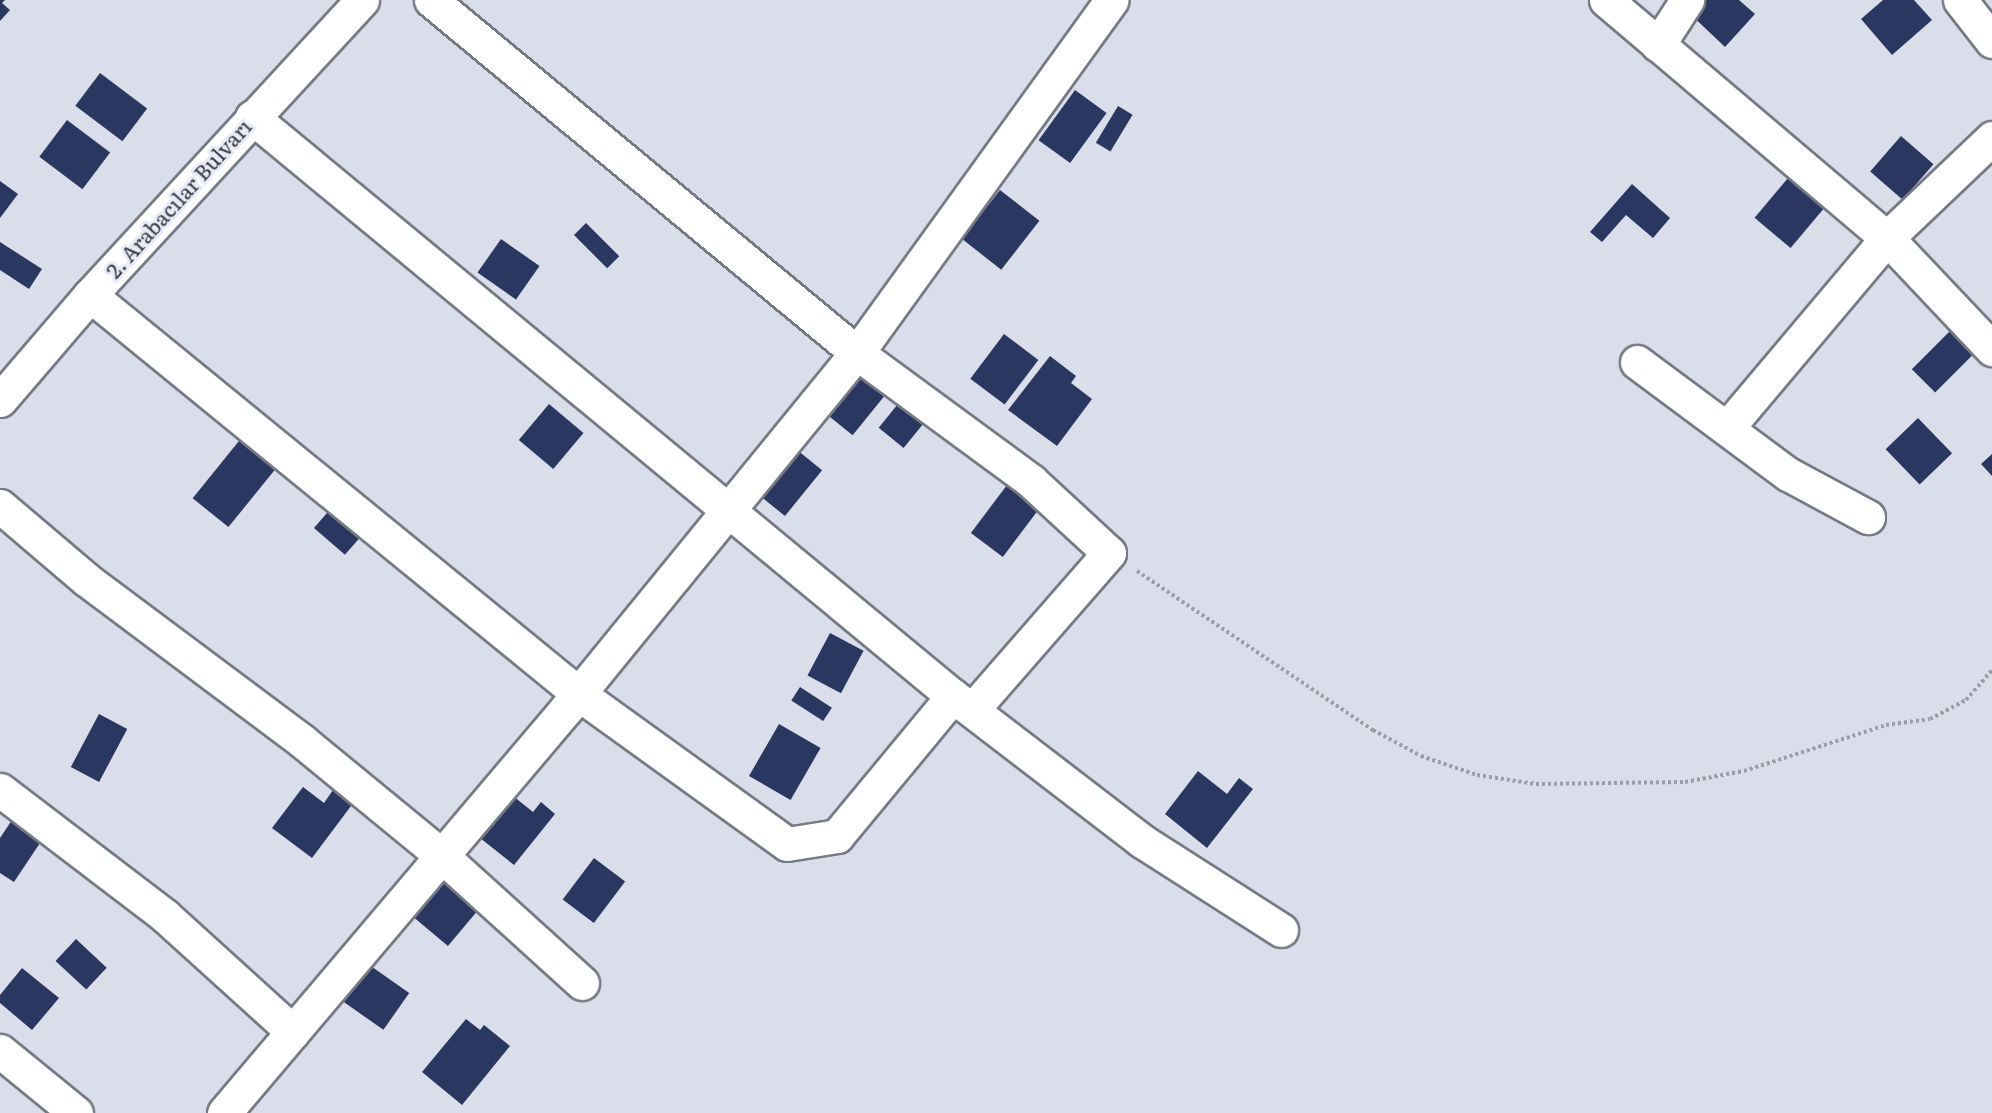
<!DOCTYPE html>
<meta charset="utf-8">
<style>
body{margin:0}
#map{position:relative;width:1992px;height:1113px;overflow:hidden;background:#dadeea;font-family:Literata,serif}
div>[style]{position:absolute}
.building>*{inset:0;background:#2a3760;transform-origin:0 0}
.path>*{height:4px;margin-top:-2px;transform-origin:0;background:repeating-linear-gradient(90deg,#9b9ea7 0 3px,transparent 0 6px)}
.roads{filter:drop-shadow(2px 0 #767a85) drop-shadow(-2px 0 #767a85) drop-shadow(0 2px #767a85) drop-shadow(0 -2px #767a85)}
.minor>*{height:33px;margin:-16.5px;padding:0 16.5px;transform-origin:16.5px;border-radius:16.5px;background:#fff}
span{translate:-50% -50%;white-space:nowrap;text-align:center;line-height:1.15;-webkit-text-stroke:6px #e7ebf7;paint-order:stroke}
.street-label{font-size:21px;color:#383a3f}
</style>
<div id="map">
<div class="building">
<i style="clip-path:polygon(0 0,5px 0,2px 3px,10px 10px,0 21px)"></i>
<i style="clip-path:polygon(1696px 0,1739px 0,1755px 14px,1725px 47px,1686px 10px)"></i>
<i style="clip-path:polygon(1883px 0,1914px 0,1932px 20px,1892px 55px,1861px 19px)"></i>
<i style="left:100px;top:73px;width:59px;height:41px;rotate:37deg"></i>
<i style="left:1075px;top:90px;width:39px;height:62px;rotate:36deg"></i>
<i style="left:1118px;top:106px;width:17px;height:43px;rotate:31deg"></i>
<i style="left:67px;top:120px;width:54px;height:46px;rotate:37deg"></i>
<i style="left:1901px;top:136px;width:43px;height:47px;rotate:41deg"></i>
<i style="left:1788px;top:178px;width:47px;height:52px;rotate:40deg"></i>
<i style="clip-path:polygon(0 181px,18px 194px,0 218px)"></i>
<i style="clip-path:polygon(1632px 184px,1670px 218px,1653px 238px,1626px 215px,1602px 242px,1590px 232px)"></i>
<i style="left:1000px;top:190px;width:50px;height:62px;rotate:38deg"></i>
<i style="left:586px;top:223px;width:47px;height:17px;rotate:45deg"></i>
<i style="left:501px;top:239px;width:47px;height:41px;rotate:35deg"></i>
<i style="clip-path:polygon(0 242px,42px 269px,29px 289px,0 270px)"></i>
<i style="left:1950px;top:331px;width:33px;height:54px;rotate:45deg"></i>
<i style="left:1004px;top:334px;width:43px;height:56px;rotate:37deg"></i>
<i style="clip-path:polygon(1050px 356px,1076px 376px,1071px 383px,1092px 399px,1057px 446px,1008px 410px)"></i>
<i style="left:856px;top:366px;width:41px;height:56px;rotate:39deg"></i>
<i style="left:902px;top:399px;width:32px;height:37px;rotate:39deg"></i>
<i style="left:549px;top:404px;width:45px;height:47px;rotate:40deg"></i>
<i style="left:1918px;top:418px;width:49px;height:45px;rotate:46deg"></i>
<i style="left:243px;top:436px;width:46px;height:80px;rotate:39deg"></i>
<i style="left:791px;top:445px;width:40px;height:59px;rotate:39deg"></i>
<i style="clip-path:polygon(1992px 454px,1992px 476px,1981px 464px)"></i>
<i style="left:1007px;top:485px;width:40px;height:60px;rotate:37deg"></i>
<i style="left:333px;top:506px;width:41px;height:29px;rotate:41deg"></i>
<i style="left:830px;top:633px;width:38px;height:48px;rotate:28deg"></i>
<i style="left:800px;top:687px;width:38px;height:16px;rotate:33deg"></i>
<i style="left:99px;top:714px;width:32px;height:60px;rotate:28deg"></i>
<i style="left:779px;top:724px;width:48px;height:60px;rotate:30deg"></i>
<i style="clip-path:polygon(1198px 771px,1227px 794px,1239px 778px,1253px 789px,1207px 848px,1165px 814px)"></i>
<i style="clip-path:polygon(303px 787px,324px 803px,335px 787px,354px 802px,312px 858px,272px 828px)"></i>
<i style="clip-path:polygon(508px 792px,533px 812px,541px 802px,555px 814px,514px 865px,475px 834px)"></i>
<i style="clip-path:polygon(14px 817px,44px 837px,14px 882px,0 873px,0 838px)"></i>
<i style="left:594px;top:858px;width:39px;height:52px;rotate:37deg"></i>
<i style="left:441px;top:875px;width:51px;height:50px;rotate:40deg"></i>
<i style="left:76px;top:939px;width:42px;height:30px;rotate:43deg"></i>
<i style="left:365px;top:962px;width:54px;height:45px;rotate:35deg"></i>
<i style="clip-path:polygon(22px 968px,59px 998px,32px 1030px,0 1003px,0 995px)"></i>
<i style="clip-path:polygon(466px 1019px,480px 1030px,484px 1025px,510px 1046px,462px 1105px,422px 1072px)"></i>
</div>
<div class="path">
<i style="left:1137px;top:571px;width:285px;rotate:34deg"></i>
<i style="left:1373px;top:730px;width:55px;rotate:28.4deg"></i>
<i style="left:1421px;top:756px;width:59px;rotate:18.7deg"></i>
<i style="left:1477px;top:775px;width:60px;rotate:8.7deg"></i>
<i style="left:1536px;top:784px;width:149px;rotate:-0.8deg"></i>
<i style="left:1685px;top:782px;width:60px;rotate:-10.6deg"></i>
<i style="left:1744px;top:771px;width:149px;rotate:-17.9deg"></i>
<i style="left:1886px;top:725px;width:44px;rotate:-7.8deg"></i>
<i style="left:1930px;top:719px;width:41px;rotate:-27.8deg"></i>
<i style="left:1966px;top:700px;width:40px;rotate:-49deg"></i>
</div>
<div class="roads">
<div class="minor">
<i style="left:431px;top:0;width:553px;rotate:39.65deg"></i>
<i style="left:857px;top:353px;width:216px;rotate:36.3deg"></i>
<i style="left:1031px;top:481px;width:106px;rotate:42.7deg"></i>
<i style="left:1109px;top:553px;width:208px;rotate:131.1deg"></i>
<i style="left:1606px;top:0;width:368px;rotate:40.3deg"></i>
<i style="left:1887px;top:238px;width:153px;rotate:46.6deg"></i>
<i style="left:1960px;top:0;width:52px;rotate:52deg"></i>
<i style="left:1658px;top:45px;width:54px;rotate:-57.2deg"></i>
<i style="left:252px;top:117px;width:909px;rotate:39.56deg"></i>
<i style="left:953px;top:696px;width:238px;rotate:37.5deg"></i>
<i style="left:1142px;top:841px;width:165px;rotate:32.6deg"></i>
<i style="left:90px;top:295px;width:631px;rotate:39.21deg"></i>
<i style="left:579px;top:694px;width:256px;rotate:35.8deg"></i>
<i style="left:787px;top:844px;width:51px;rotate:-9.1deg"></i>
<i style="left:837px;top:836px;width:182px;rotate:-50.4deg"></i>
<i style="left:1637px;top:362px;width:188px;rotate:36.6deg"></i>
<i style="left:1788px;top:474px;width:91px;rotate:28.3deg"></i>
<i style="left:0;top:400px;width:138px;rotate:-49.4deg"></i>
<i style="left:90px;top:295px;width:401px;rotate:-47.3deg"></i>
<i style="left:1727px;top:428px;width:248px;rotate:-49.9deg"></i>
<i style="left:1887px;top:238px;width:145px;rotate:-43.6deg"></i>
<i style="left:0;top:506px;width:114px;rotate:40.4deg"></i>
<i style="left:87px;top:580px;width:269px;rotate:36.8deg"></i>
<i style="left:302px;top:741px;width:181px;rotate:39.4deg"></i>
<i style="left:442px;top:856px;width:189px;rotate:42.2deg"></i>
<i style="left:0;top:790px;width:206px;rotate:37.3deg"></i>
<i style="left:164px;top:915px;width:174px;rotate:42.2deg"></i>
<i style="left:0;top:1051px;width:98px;rotate:39.2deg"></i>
<i style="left:224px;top:1113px;width:531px;rotate:-49.74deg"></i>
<i style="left:567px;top:708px;width:458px;rotate:-50.8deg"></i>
<i style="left:857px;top:353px;width:435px;rotate:-54.2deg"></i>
</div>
</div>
<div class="street-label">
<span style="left:178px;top:198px;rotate:-48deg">2. Arabacılar Bulvarı</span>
</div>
</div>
